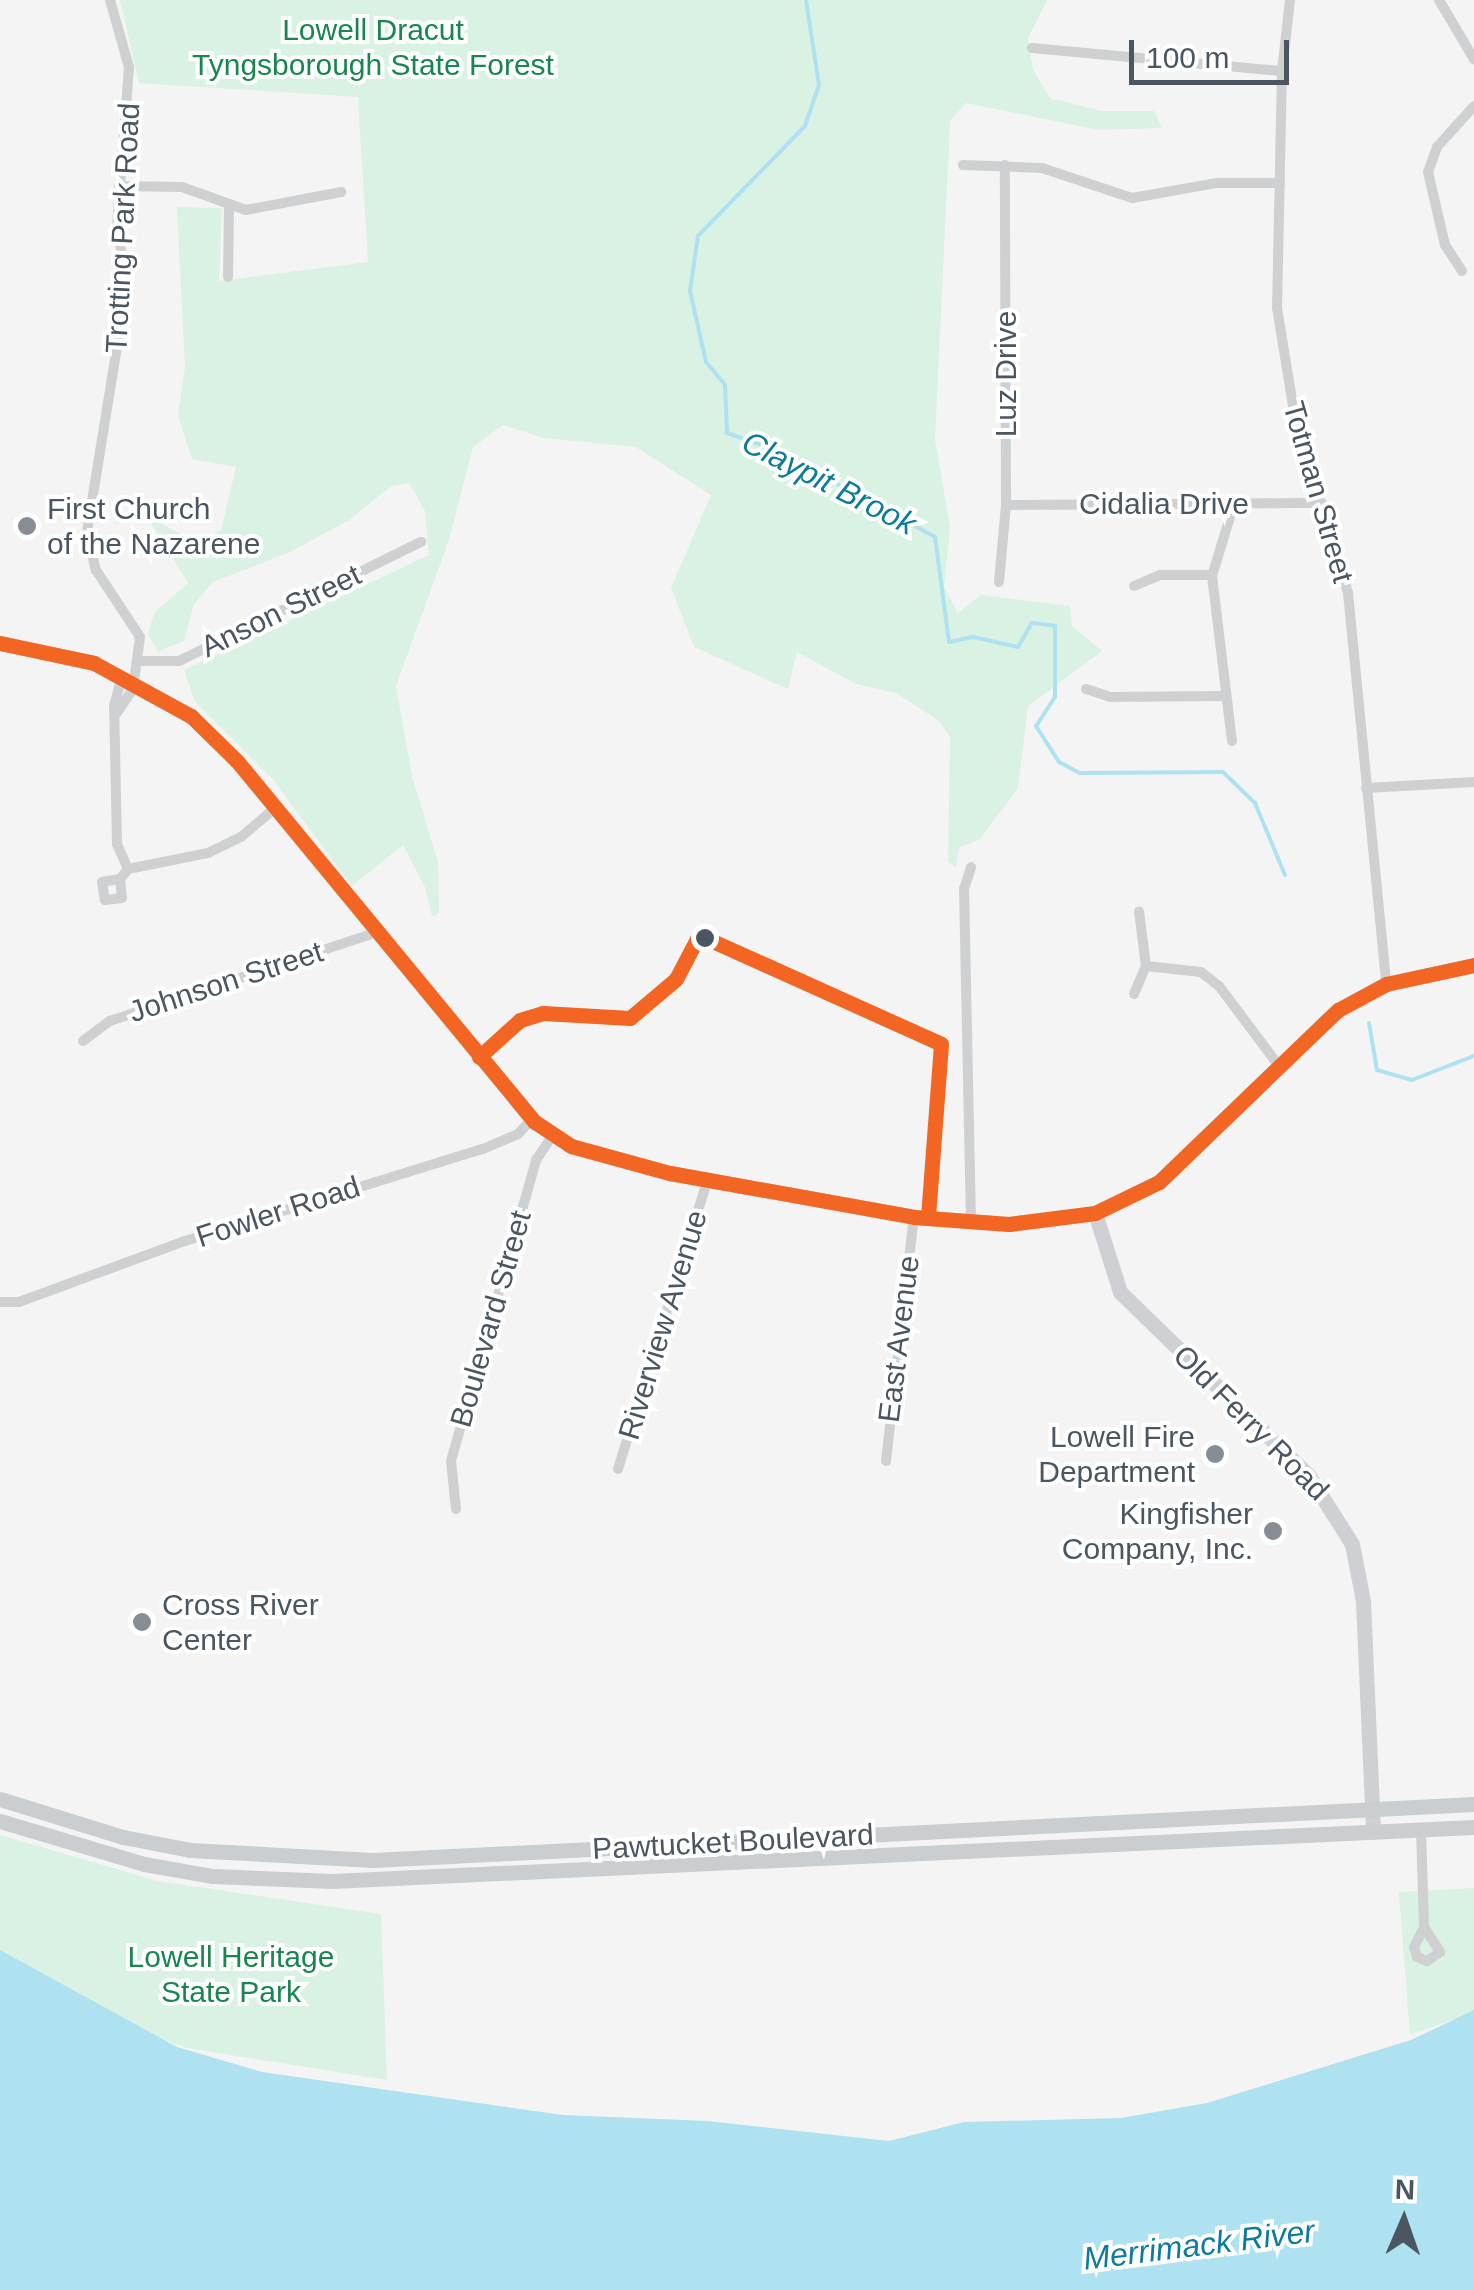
<!DOCTYPE html>
<style>
body{margin:0}
#map{position:relative;width:1474px;height:2290px;overflow:hidden;background:#f4f4f4;font-family:Helvetica,sans-serif}
div>[style]{position:absolute}
.green>*{inset:0;background:#d9f2e3}
.water>*{inset:0;background:#aee2f0}
.stream>*{height:4px;margin:-2px;padding:0 2px;transform-origin:2px;border-radius:2px;background:#aee2f0}
.street>*{height:10px;margin:-5px;padding:0 5px;transform-origin:5px;border-radius:5px;background:#ced0d2}
.secondary>*{height:15px;margin:-7.5px;padding:0 7.5px;transform-origin:7.5px;border-radius:7.5px;background:#ced0d4}
.primary>*{height:15px;margin:-7.5px;padding:0 7.5px;transform-origin:7.5px;border-radius:7.5px;background:#caced1}
.bus-1>*{height:15px;margin:-7.5px;padding:0 7.5px;transform-origin:7.5px;border-radius:7.5px;background:#f26522}
.dots>*{width:28px;height:28px;translate:-50% -50%;box-sizing:border-box;border:5px solid #fff;border-radius:50%}
span{translate:-50% -50%;white-space:nowrap;text-align:center;line-height:1.15;-webkit-text-stroke:8px #fff;paint-order:stroke}
.park-label{font-size:30px;color:#17864f}
.street-label{font-size:30px;color:#4a5661}
.poi-label{font-size:30px;color:#4a5661}
.left{translate:0 -50%;text-align:left}
.right{translate:-100% -50%;text-align:right}
.water-label{font-size:32px;color:#0c7c9b;font-style:italic}
.north{position:absolute;left:1354px;top:2170px;width:100px;height:100px;-webkit-text-stroke:8px #fff;paint-order:stroke;rotate:2deg;font-size:28px;font-weight:700;line-height:40px;text-align:center;color:#4a5661}
.north::after{content:'';display:block;margin:auto;width:35px;height:45px;background:#4a5661;clip-path:polygon(50% 0,100% 100%,50% 72%,0 100%)}
.scale{position:absolute;left:1129px;top:40px;width:160px;height:45px;box-sizing:border-box;border:5px solid #4a5661;border-top:0;padding-left:12px;font-size:30px;line-height:35px;white-space:nowrap;color:#4a5661;-webkit-text-stroke:8px #fff;paint-order:stroke}
</style>
<div id="map">
<div class="green">
<i style="clip-path:polygon(120px 0,1047px 0,1028px 38px,1033px 70px,1050px 98px,1101px 111px,1154px 111px,1162px 128px,1099px 130px,966px 103px,950px 121px,935px 439px,950px 527px,944px 587px,958px 613px,981px 595px,1070px 606px,1072px 626px,1102px 651px,1028px 706px,1018px 788px,980px 839px,959px 848px,956px 867px,948px 862px,950px 737px,938px 720px,896px 693px,856px 684px,797px 652px,788px 689px,694px 647px,671px 588px,711px 495px,636px 447px,544px 438px,503px 425px,473px 447px,449px 540px,396px 686px,412px 776px,438px 862px,439px 914px,432px 916px,425px 887px,403px 845px,352px 886px,271px 777px,195px 702px,184px 670px,429px 555px,425px 511px,409px 483px,391px 486px,349px 520px,290px 552px,213px 582px,194px 604px,184px 641px,158px 652px,148px 634px,154px 613px,188px 583px,147px 517px,200px 543px,221px 530px,236px 467px,192px 459px,178px 416px,185px 366px,177px 207px,222px 208px,219px 281px,368px 262px,358px 97px,139px 83px)"></i>
<i style="clip-path:polygon(0 1835px,158px 1881px,381px 1914px,387px 2080px,187px 2048px,126px 2026px,0 1954px)"></i>
<i style="clip-path:polygon(1474px 1888px,1474px 2012px,1410px 2035px,1399px 1892px)"></i>
</div>
<div class="water">
<i style="clip-path:polygon(0 1950px,177px 2047px,262px 2072px,563px 2115px,707px 2121px,889px 2141px,964px 2122px,1121px 2118px,1207px 2103px,1411px 2040px,1474px 2010px,1474px 2290px,0 2290px)"></i>
</div>
<div class="stream">
<i style="left:806px;top:0;width:86px;rotate:81.3deg"></i>
<i style="left:819px;top:85px;width:43px;rotate:108.9deg"></i>
<i style="left:805px;top:126px;width:153px;rotate:134.2deg"></i>
<i style="left:698px;top:236px;width:56px;rotate:98.3deg"></i>
<i style="left:690px;top:291px;width:73px;rotate:77.3deg"></i>
<i style="left:706px;top:362px;width:30px;rotate:50deg"></i>
<i style="left:725px;top:385px;width:48px;rotate:87.6deg"></i>
<i style="left:727px;top:433px;width:43px;rotate:18.9deg"></i>
<i style="left:768px;top:447px;width:190px;rotate:28.3deg"></i>
<i style="left:935px;top:537px;width:106px;rotate:82.4deg"></i>
<i style="left:949px;top:642px;width:25px;rotate:-12deg"></i>
<i style="left:973px;top:637px;width:46px;rotate:12.5deg"></i>
<i style="left:1018px;top:647px;width:28px;rotate:-60deg"></i>
<i style="left:1032px;top:623px;width:23px;rotate:7deg"></i>
<i style="left:1055px;top:626px;width:71px;rotate:90deg"></i>
<i style="left:1055px;top:697px;width:35px;rotate:123deg"></i>
<i style="left:1036px;top:726px;width:43px;rotate:57.4deg"></i>
<i style="left:1059px;top:762px;width:24px;rotate:28deg"></i>
<i style="left:1080px;top:773px;width:143px;rotate:-0.4deg"></i>
<i style="left:1223px;top:772px;width:45px;rotate:44.1deg"></i>
<i style="left:1255px;top:803px;width:78px;rotate:67.4deg"></i>
<i style="left:1369px;top:1023px;width:48px;rotate:80.3deg"></i>
<i style="left:1377px;top:1070px;width:36px;rotate:16deg"></i>
<i style="left:1412px;top:1080px;width:66px;rotate:-21.2deg"></i>
</div>
<div class="street">
<i style="left:110px;top:0;width:70px;rotate:74.2deg"></i>
<i style="left:129px;top:67px;width:159px;rotate:94.3deg"></i>
<i style="left:117px;top:226px;width:60px;rotate:80.4deg"></i>
<i style="left:127px;top:285px;width:250px;rotate:99.2deg"></i>
<i style="left:87px;top:532px;width:39px;rotate:77deg"></i>
<i style="left:96px;top:570px;width:80px;rotate:56.7deg"></i>
<i style="left:140px;top:637px;width:52px;rotate:97.7deg"></i>
<i style="left:133px;top:689px;width:29px;rotate:124deg"></i>
<i style="left:1290px;top:0;width:71px;rotate:96.4deg"></i>
<i style="left:1282px;top:71px;width:237px;rotate:91.2deg"></i>
<i style="left:1277px;top:308px;width:130px;rotate:80.7deg"></i>
<i style="left:1298px;top:436px;width:165px;rotate:72.3deg"></i>
<i style="left:1348px;top:593px;width:393px;rotate:84.4deg"></i>
<i style="left:1439px;top:0;width:69px;rotate:59.3deg"></i>
<i style="left:1032px;top:48px;width:251px;rotate:5.3deg"></i>
<i style="left:963px;top:165px;width:79px;rotate:2.2deg"></i>
<i style="left:1042px;top:168px;width:95px;rotate:18.4deg"></i>
<i style="left:1132px;top:198px;width:85px;rotate:-10.1deg"></i>
<i style="left:1216px;top:183px;width:64px"></i>
<i style="left:119px;top:186px;width:63px;rotate:0.9deg"></i>
<i style="left:182px;top:187px;width:68px;rotate:19.8deg"></i>
<i style="left:246px;top:210px;width:97px;rotate:-10.7deg"></i>
<i style="left:1462px;top:271px;width:31px;rotate:-123deg"></i>
<i style="left:1445px;top:245px;width:75px;rotate:-103.1deg"></i>
<i style="left:1428px;top:172px;width:27px;rotate:-70deg"></i>
<i style="left:1437px;top:147px;width:55px;rotate:-47.9deg"></i>
<i style="left:228px;top:277px;width:73px;rotate:-89.2deg"></i>
<i style="left:1006px;top:505px;width:316px;rotate:-0.4deg"></i>
<i style="left:999px;top:582px;width:77px;rotate:-84.8deg"></i>
<i style="left:1006px;top:505px;width:340px;rotate:-90.2deg"></i>
<i style="left:1134px;top:586px;width:28px;rotate:-23deg"></i>
<i style="left:1160px;top:575px;width:52px"></i>
<i style="left:137px;top:661px;width:42px"></i>
<i style="left:179px;top:661px;width:270px;rotate:-26.2deg"></i>
<i style="left:1086px;top:689px;width:25px;rotate:18deg"></i>
<i style="left:1110px;top:697px;width:116px;rotate:-0.5deg"></i>
<i style="left:1232px;top:741px;width:166px;rotate:-96.9deg"></i>
<i style="left:1212px;top:576px;width:75px;rotate:-73deg"></i>
<i style="left:1366px;top:788px;width:108px;rotate:-3.2deg"></i>
<i style="left:128px;top:869px;width:27px;rotate:-114deg"></i>
<i style="left:117px;top:844px;width:138px;rotate:-91.2deg"></i>
<i style="left:114px;top:706px;width:23px;rotate:-75deg"></i>
<i style="left:120px;top:684px;width:9px;rotate:-27deg"></i>
<i style="left:120px;top:879px;width:18px;rotate:171deg"></i>
<i style="left:102px;top:882px;width:18px;rotate:81deg"></i>
<i style="left:105px;top:900px;width:17px;rotate:-7deg"></i>
<i style="left:122px;top:898px;width:19px;rotate:-96deg"></i>
<i style="left:120px;top:879px;width:13px;rotate:-51deg"></i>
<i style="left:128px;top:869px;width:82px;rotate:-11.3deg"></i>
<i style="left:208px;top:853px;width:37px;rotate:-26deg"></i>
<i style="left:241px;top:837px;width:43px;rotate:-40.3deg"></i>
<i style="left:1146px;top:966px;width:55px;rotate:6.2deg"></i>
<i style="left:1201px;top:972px;width:23px;rotate:38deg"></i>
<i style="left:1219px;top:986px;width:100px;rotate:53.1deg"></i>
<i style="left:1134px;top:994px;width:30px;rotate:-67deg"></i>
<i style="left:1146px;top:966px;width:55px;rotate:-97.3deg"></i>
<i style="left:83px;top:1041px;width:34px;rotate:-37deg"></i>
<i style="left:110px;top:1021px;width:278px;rotate:-18.4deg"></i>
<i style="left:971px;top:1222px;width:333px;rotate:-91.2deg"></i>
<i style="left:964px;top:889px;width:23px;rotate:-72deg"></i>
<i style="left:0;top:1302px;width:19px"></i>
<i style="left:19px;top:1302px;width:177px;rotate:-20.2deg"></i>
<i style="left:185px;top:1241px;width:312px;rotate:-17.2deg"></i>
<i style="left:483px;top:1149px;width:38px;rotate:-23deg"></i>
<i style="left:518px;top:1134px;width:21px;rotate:-47deg"></i>
<i style="left:886px;top:1461px;width:246px;rotate:-83.5deg"></i>
<i style="left:618px;top:1469px;width:301px;rotate:-72.8deg"></i>
<i style="left:456px;top:1509px;width:48px;rotate:-95.9deg"></i>
<i style="left:451px;top:1461px;width:313px;rotate:-74.2deg"></i>
<i style="left:536px;top:1160px;width:29px;rotate:-56deg"></i>
<i style="left:1421px;top:1830px;width:97px;rotate:88.2deg"></i>
<i style="left:1424px;top:1927px;width:30px;rotate:57deg"></i>
<i style="left:1440px;top:1952px;width:16px;rotate:145deg"></i>
<i style="left:1427px;top:1961px;width:11px;rotate:-158deg"></i>
<i style="left:1417px;top:1957px;width:10px;rotate:-107deg"></i>
<i style="left:1414px;top:1947px;width:22px;rotate:-63deg"></i>
</div>
<div class="secondary">
<i style="left:0;top:643px;width:96px;rotate:12deg"></i>
<i style="left:94px;top:663px;width:111px;rotate:28.7deg"></i>
<i style="left:191px;top:716px;width:64px;rotate:44.4deg"></i>
<i style="left:237px;top:761px;width:468px;rotate:50.5deg"></i>
<i style="left:535px;top:1122px;width:43px;rotate:33.7deg"></i>
<i style="left:571px;top:1146px;width:103px;rotate:15.3deg"></i>
<i style="left:670px;top:1173px;width:248px;rotate:10.2deg"></i>
<i style="left:914px;top:1217px;width:95px;rotate:4.2deg"></i>
<i style="left:1009px;top:1224px;width:87px;rotate:-7.3deg"></i>
<i style="left:1095px;top:1213px;width:71px;rotate:-25.8deg"></i>
<i style="left:1159px;top:1182px;width:248px;rotate:-43.9deg"></i>
<i style="left:1338px;top:1010px;width:55px;rotate:-28.4deg"></i>
<i style="left:1386px;top:984px;width:90px;rotate:-12.2deg"></i>
<i style="left:1095px;top:1213px;width:83px;rotate:72.4deg"></i>
<i style="left:1120px;top:1292px;width:264px;rotate:44.2deg"></i>
<i style="left:1309px;top:1476px;width:80px;rotate:57.7deg"></i>
<i style="left:1352px;top:1544px;width:58px;rotate:79.1deg"></i>
<i style="left:1363px;top:1601px;width:231px;rotate:87.5deg"></i>
</div>
<div class="primary">
<i style="left:0;top:1799px;width:129px;rotate:17.2deg"></i>
<i style="left:123px;top:1837px;width:68px;rotate:11deg"></i>
<i style="left:190px;top:1850px;width:183px;rotate:3.1deg"></i>
<i style="left:373px;top:1860px;width:1102px;rotate:-2.91deg"></i>
<i style="left:0;top:1821px;width:150px;rotate:16.6deg"></i>
<i style="left:144px;top:1864px;width:70px;rotate:9.9deg"></i>
<i style="left:213px;top:1876px;width:119px;rotate:2.4deg"></i>
<i style="left:332px;top:1881px;width:1143px;rotate:-2.71deg"></i>
</div>
<div class="bus-1">
<i style="left:0;top:643px;width:96px;rotate:12deg"></i>
<i style="left:94px;top:663px;width:111px;rotate:28.7deg"></i>
<i style="left:191px;top:716px;width:64px;rotate:44.4deg"></i>
<i style="left:237px;top:761px;width:468px;rotate:50.5deg"></i>
<i style="left:535px;top:1122px;width:43px;rotate:33.7deg"></i>
<i style="left:571px;top:1146px;width:103px;rotate:15.3deg"></i>
<i style="left:670px;top:1173px;width:248px;rotate:10.2deg"></i>
<i style="left:914px;top:1217px;width:95px;rotate:4.2deg"></i>
<i style="left:1009px;top:1224px;width:87px;rotate:-7.3deg"></i>
<i style="left:1095px;top:1213px;width:71px;rotate:-25.8deg"></i>
<i style="left:1159px;top:1182px;width:248px;rotate:-43.9deg"></i>
<i style="left:1338px;top:1010px;width:55px;rotate:-28.4deg"></i>
<i style="left:1386px;top:984px;width:90px;rotate:-12.2deg"></i>
<i style="left:479px;top:1057px;width:55px;rotate:-42.1deg"></i>
<i style="left:520px;top:1020px;width:24px;rotate:-17deg"></i>
<i style="left:543px;top:1013px;width:87px;rotate:3.3deg"></i>
<i style="left:630px;top:1018px;width:60px;rotate:-40.3deg"></i>
<i style="left:676px;top:979px;width:50px;rotate:-62.4deg"></i>
<i style="left:699px;top:935px;width:265px;rotate:24.2deg"></i>
<i style="left:941px;top:1044px;width:174px;rotate:94.3deg"></i>
</div>
<div class="dots">
<i style="left:27px;top:526px;background:#868d94"></i>
<i style="left:705px;top:938px;background:#4a5661"></i>
<i style="left:1215px;top:1454px;background:#868d94"></i>
<i style="left:1273px;top:1531px;background:#868d94"></i>
<i style="left:142px;top:1622px;background:#868d94"></i>
</div>
<div class="park-label">
<span style="left:373px;top:47px">Lowell Dracut<br>Tyngsborough State Forest</span>
<span style="left:231px;top:1974px">Lowell Heritage<br>State Park</span>
</div>
<div class="street-label">
<span style="left:123px;top:228px;rotate:-87deg">Trotting Park Road</span>
<span style="left:1006px;top:374px;rotate:-90deg">Luz Drive</span>
<span style="left:1318px;top:492px;rotate:74deg">Totman Street</span>
<span style="left:1164px;top:504px">Cidalia Drive</span>
<span style="left:281px;top:611px;rotate:-26deg">Anson Street</span>
<span style="left:226px;top:982px;rotate:-18deg">Johnson Street</span>
<span style="left:278px;top:1212px;rotate:-18deg">Fowler Road</span>
<span style="left:491px;top:1319px;rotate:-74deg">Boulevard Street</span>
<span style="left:663px;top:1325px;rotate:-73deg">Riverview Avenue</span>
<span style="left:899px;top:1339px;rotate:-83deg">East Avenue</span>
<span style="left:1251px;top:1423px;rotate:45deg">Old Ferry Road</span>
<span style="left:733px;top:1842px;rotate:-3deg">Pawtucket Boulevard</span>
</div>
<div class="poi-label">
<span class="left" style="left:47px;top:526px">First Church<br>of the Nazarene</span>
<span class="right" style="left:1195px;top:1454px">Lowell Fire<br>Department</span>
<span class="right" style="left:1253px;top:1531px">Kingfisher<br>Company, Inc.</span>
<span class="left" style="left:162px;top:1622px">Cross River<br>Center</span>
</div>
<div class="water-label">
<span style="left:829px;top:483px;rotate:27deg">Claypit Brook</span>
<span style="left:1199px;top:2245px;rotate:-7deg">Merrimack River</span>
</div>
<div class="north">N</div>
<div class="scale">100 m</div>
</div>
